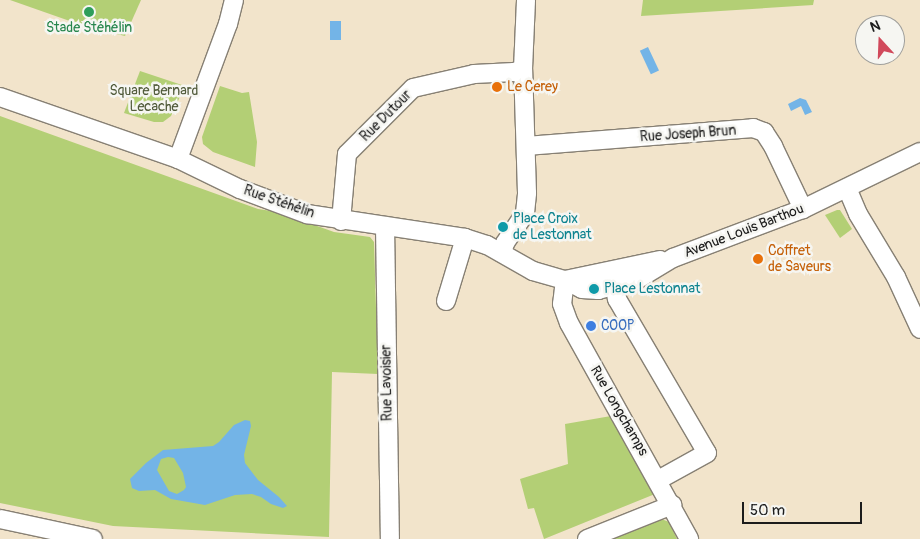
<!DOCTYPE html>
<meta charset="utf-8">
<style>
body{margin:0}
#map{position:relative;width:920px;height:539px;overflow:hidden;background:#f2e4cb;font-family:Pangolin,sans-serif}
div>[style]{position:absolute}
.green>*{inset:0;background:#b3cf75}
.water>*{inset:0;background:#73b4e7;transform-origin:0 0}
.roads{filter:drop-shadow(1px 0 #878074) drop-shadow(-1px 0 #878074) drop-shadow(0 1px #878074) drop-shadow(0 -1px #878074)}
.minor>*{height:18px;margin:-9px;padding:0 9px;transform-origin:9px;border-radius:9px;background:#fff}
.dots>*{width:14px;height:14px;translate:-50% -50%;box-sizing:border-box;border:2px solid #f6f6f2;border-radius:50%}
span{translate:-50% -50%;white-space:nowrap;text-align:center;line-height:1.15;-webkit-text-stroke:5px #f6f6f2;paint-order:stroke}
.leisure-label{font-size:14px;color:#27864d}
.food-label{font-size:14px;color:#c56008}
.left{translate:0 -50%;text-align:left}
.park-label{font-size:14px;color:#515b3b}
.street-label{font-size:14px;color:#1c1c1c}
.culture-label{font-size:14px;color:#0d838f}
.shop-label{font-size:14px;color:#366cbe}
.north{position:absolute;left:855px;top:15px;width:50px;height:50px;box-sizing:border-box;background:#f6f6f2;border:1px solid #9f9f9c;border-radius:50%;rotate:340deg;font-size:14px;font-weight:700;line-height:20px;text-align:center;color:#1c1c1c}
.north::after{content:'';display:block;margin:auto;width:18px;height:22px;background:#d1495b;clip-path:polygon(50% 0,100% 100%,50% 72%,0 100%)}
.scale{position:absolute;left:742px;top:502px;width:120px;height:22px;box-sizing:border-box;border:2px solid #1c1c1c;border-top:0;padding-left:6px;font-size:15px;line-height:18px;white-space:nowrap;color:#1c1c1c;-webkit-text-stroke:4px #f6f6f2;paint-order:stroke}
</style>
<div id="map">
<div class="green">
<i style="clip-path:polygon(10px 0,141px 0,125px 36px,84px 26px)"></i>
<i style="clip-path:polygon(643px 0,814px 0,813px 5px,641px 16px)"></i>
<i style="clip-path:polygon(140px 71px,185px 86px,171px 116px,163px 122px,154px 122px,124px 113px)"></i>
<i style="clip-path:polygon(220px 86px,242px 93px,249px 92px,257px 142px,255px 167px,213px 152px,203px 144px,202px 137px)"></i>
<i style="clip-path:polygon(0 116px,258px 209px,278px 212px,334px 232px,370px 237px,374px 242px,378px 374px,332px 372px,329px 537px,113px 526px,0 503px)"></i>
<i style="clip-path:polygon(837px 210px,840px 210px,852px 229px,840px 238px,825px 215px)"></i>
<i style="clip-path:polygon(611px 416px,655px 494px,544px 539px,534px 508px,528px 509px,520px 479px,568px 464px,565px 424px)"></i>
<i style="clip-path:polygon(659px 518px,669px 522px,677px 539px,606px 539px)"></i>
</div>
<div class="water">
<i style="left:330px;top:21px;width:11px;height:19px"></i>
<i style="left:648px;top:47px;width:26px;height:9px;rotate:65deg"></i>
<i style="clip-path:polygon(800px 98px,806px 100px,812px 112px,805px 115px,801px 106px,791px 111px,788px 104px)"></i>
<i style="clip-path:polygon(evenodd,245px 420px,250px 421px,251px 426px,244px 455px,245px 463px,258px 480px,279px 497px,287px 506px,283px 508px,271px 504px,261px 497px,252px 494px,235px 495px,205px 505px,171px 499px,155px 490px,139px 491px,132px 488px,130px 479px,146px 463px,163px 450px,213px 446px,219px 442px,234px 425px,245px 420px,168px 457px,174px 458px,183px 473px,186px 487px,184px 490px,177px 494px,169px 491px,157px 470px,161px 459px,168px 457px)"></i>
</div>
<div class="roads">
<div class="minor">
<i style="left:0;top:97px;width:188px;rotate:19.2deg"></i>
<i style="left:178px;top:159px;width:69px;rotate:25.8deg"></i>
<i style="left:240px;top:189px;width:72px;rotate:20.5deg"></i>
<i style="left:307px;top:214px;width:160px;rotate:8.6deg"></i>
<i style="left:465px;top:238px;width:23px;rotate:18deg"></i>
<i style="left:487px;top:245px;width:53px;rotate:29.5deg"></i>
<i style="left:533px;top:271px;width:33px;rotate:16deg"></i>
<i style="left:565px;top:280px;width:19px;rotate:28deg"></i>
<i style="left:582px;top:289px;width:16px;rotate:4deg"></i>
<i style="left:598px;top:290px;width:41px;rotate:-15.4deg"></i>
<i style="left:638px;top:279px;width:41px;rotate:-31deg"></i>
<i style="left:673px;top:258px;width:139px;rotate:-20.7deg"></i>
<i style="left:803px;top:209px;width:130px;rotate:-26deg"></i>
<i style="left:526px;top:146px;width:228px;rotate:-4.5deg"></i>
<i style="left:753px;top:128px;width:12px;rotate:20deg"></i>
<i style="left:764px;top:132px;width:17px;rotate:57deg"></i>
<i style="left:773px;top:146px;width:70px;rotate:64.5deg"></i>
<i style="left:178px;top:159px;width:144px;rotate:-69.7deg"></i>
<i style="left:228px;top:24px;width:25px;rotate:-76deg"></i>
<i style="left:847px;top:188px;width:28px;rotate:67deg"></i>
<i style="left:858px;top:214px;width:74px;rotate:58.9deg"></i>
<i style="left:896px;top:277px;width:57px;rotate:65.2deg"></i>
<i style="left:341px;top:221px;width:67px;rotate:-84.9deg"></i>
<i style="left:347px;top:154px;width:93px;rotate:-45deg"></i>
<i style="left:413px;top:88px;width:63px;rotate:-12.9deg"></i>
<i style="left:474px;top:74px;width:40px;rotate:-2.9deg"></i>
<i style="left:514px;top:72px;width:9px;rotate:-18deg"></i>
<i style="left:385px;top:226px;width:313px;rotate:89.1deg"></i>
<i style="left:502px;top:253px;width:10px;rotate:-73deg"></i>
<i style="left:505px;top:243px;width:36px;rotate:-56deg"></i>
<i style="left:525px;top:213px;width:20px;rotate:-84deg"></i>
<i style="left:527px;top:193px;width:124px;rotate:-91.8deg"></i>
<i style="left:523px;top:69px;width:69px;rotate:-87.5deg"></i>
<i style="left:565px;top:280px;width:24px;rotate:97deg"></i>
<i style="left:562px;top:304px;width:20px;rotate:70deg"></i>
<i style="left:569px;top:323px;width:247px;rotate:60.9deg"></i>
<i style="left:565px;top:280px;width:97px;rotate:-11.9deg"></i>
<i style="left:615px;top:287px;width:12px;rotate:81deg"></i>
<i style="left:617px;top:299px;width:178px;rotate:59.7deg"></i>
<i style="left:707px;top:453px;width:56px;rotate:151.1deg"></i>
<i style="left:446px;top:301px;width:66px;rotate:-73.2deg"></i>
<i style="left:0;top:519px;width:95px;rotate:12.1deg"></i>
<i style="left:587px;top:539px;width:92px;rotate:-21.8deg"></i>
</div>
</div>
<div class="dots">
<i style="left:89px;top:12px;background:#2e9e5b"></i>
<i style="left:497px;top:87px;background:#e8710a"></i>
<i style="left:503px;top:227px;background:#0f9aa8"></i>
<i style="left:758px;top:259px;background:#e8710a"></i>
<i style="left:594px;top:289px;background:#0f9aa8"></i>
<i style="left:591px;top:326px;background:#3f7fe0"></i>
</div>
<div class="leisure-label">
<span style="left:89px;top:28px">Stade Stéhélin</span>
</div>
<div class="food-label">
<span class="left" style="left:507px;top:87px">Le Cerey</span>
<span class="left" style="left:768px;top:259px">Coffret<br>de Saveurs</span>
</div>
<div class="park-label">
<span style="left:154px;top:99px">Square Bernard<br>Lecache</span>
</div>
<div class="street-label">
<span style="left:386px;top:116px;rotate:-45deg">Rue Dutour</span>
<span style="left:688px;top:134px;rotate:-4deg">Rue Joseph Brun</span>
<span style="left:279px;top:202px;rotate:19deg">Rue Stéhélin</span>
<span style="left:744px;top:231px;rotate:-21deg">Avenue Louis Barthou</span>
<span style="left:387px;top:383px;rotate:-91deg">Rue Lavoisier</span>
<span style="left:619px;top:411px;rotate:60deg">Rue Longchamps</span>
</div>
<div class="culture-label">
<span class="left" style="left:513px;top:227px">Place Croix<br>de Lestonnat</span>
<span class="left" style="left:604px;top:289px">Place Lestonnat</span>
</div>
<div class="shop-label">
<span class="left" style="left:601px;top:326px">COOP</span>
</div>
<div class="north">N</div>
<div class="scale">50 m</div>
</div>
